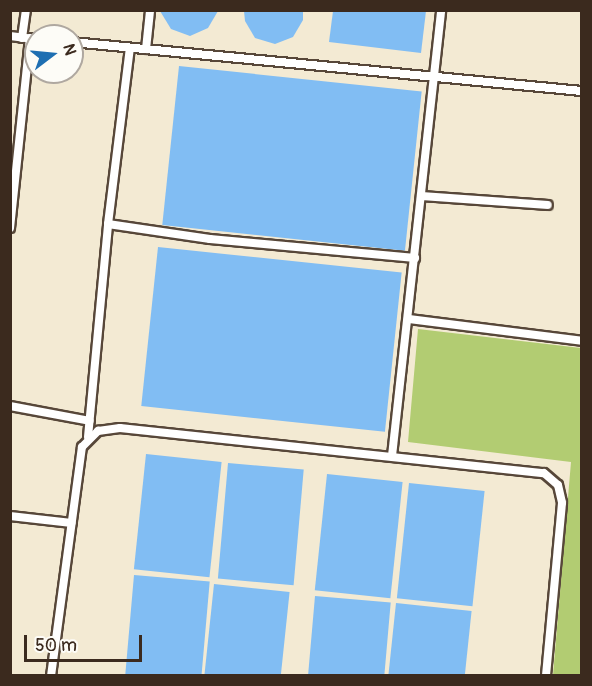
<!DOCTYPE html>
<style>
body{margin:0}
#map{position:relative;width:592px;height:686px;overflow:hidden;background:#f3ead3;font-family:Pangolin,sans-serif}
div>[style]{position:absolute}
.green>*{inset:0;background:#b2cc72}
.water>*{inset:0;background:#81bdf3;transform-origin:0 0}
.roads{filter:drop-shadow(2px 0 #574739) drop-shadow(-2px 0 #574739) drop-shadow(0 2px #574739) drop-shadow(0 -2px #574739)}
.service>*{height:8px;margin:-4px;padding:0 4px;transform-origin:4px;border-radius:4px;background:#fff}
span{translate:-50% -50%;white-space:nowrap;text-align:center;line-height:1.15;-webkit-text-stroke:4.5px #fdfcf7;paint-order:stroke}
.frame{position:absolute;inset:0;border:12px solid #3b2a1e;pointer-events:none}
.north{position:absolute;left:24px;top:24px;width:60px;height:60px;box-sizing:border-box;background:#fdfcf7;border:2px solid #afa8a0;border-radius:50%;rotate:74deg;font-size:16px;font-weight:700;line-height:24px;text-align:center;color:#3b2a1e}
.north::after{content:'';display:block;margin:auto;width:21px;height:27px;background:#1f6fb2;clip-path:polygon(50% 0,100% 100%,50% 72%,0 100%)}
.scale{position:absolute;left:24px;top:635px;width:118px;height:27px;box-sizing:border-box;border:3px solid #3b2a1e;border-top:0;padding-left:8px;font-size:18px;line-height:21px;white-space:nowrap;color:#3b2a1e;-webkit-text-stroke:4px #fdfcf7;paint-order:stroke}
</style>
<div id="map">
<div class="green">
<i style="clip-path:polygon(418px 329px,581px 348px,581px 675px,553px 675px,571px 462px,408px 442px)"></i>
</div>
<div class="water">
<i style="clip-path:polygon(160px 11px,218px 10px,218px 11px,208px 28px,190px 36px,171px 29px)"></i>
<i style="clip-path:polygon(244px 11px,303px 11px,303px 20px,293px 37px,275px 44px,255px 38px,245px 21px)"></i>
<i style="clip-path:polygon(333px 11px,426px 11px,421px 53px,329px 42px)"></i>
<i style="left:179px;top:66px;width:244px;height:160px;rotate:6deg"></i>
<i style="left:158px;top:247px;width:245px;height:160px;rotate:6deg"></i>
<i style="left:146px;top:454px;width:76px;height:116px;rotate:6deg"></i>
<i style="left:228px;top:463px;width:76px;height:116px;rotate:5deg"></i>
<i style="left:327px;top:474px;width:76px;height:117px;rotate:6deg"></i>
<i style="left:409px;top:483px;width:76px;height:116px;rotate:6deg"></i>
<i style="left:134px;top:575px;width:76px;height:100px;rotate:5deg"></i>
<i style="left:214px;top:584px;width:76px;height:91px;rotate:6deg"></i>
<i style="left:315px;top:596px;width:76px;height:79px;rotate:5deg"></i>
<i style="left:396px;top:603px;width:76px;height:72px;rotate:6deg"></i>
</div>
<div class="roads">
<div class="service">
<i style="left:10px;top:36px;width:26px;rotate:7deg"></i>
<i style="left:22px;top:38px;width:28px;rotate:-82deg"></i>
<i style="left:72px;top:42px;width:512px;rotate:5.49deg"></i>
<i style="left:146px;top:49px;width:39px;rotate:-84deg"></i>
<i style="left:422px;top:196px;width:126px;rotate:4.1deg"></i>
<i style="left:108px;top:224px;width:103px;rotate:8.4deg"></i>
<i style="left:210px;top:239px;width:206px;rotate:5.3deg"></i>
<i style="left:10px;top:228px;width:191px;rotate:-84deg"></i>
<i style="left:409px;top:319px;width:174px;rotate:7.2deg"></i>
<i style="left:10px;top:406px;width:81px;rotate:10.6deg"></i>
<i style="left:88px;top:437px;width:214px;rotate:-84.6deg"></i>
<i style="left:108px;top:224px;width:177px;rotate:-82.9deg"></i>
<i style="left:392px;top:456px;width:449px;rotate:-83.7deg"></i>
<i style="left:10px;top:516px;width:62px;rotate:6.4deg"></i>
<i style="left:51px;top:676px;width:231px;rotate:-82.3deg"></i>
<i style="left:82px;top:447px;width:23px;rotate:-45deg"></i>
<i style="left:98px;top:431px;width:22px;rotate:-8deg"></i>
<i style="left:120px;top:428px;width:426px;rotate:6.1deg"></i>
<i style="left:544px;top:473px;width:18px;rotate:41deg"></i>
<i style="left:558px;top:485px;width:18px;rotate:77deg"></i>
<i style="left:562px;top:503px;width:174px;rotate:95.3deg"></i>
</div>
</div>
<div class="frame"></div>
<div class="north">N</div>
<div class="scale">50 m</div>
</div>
